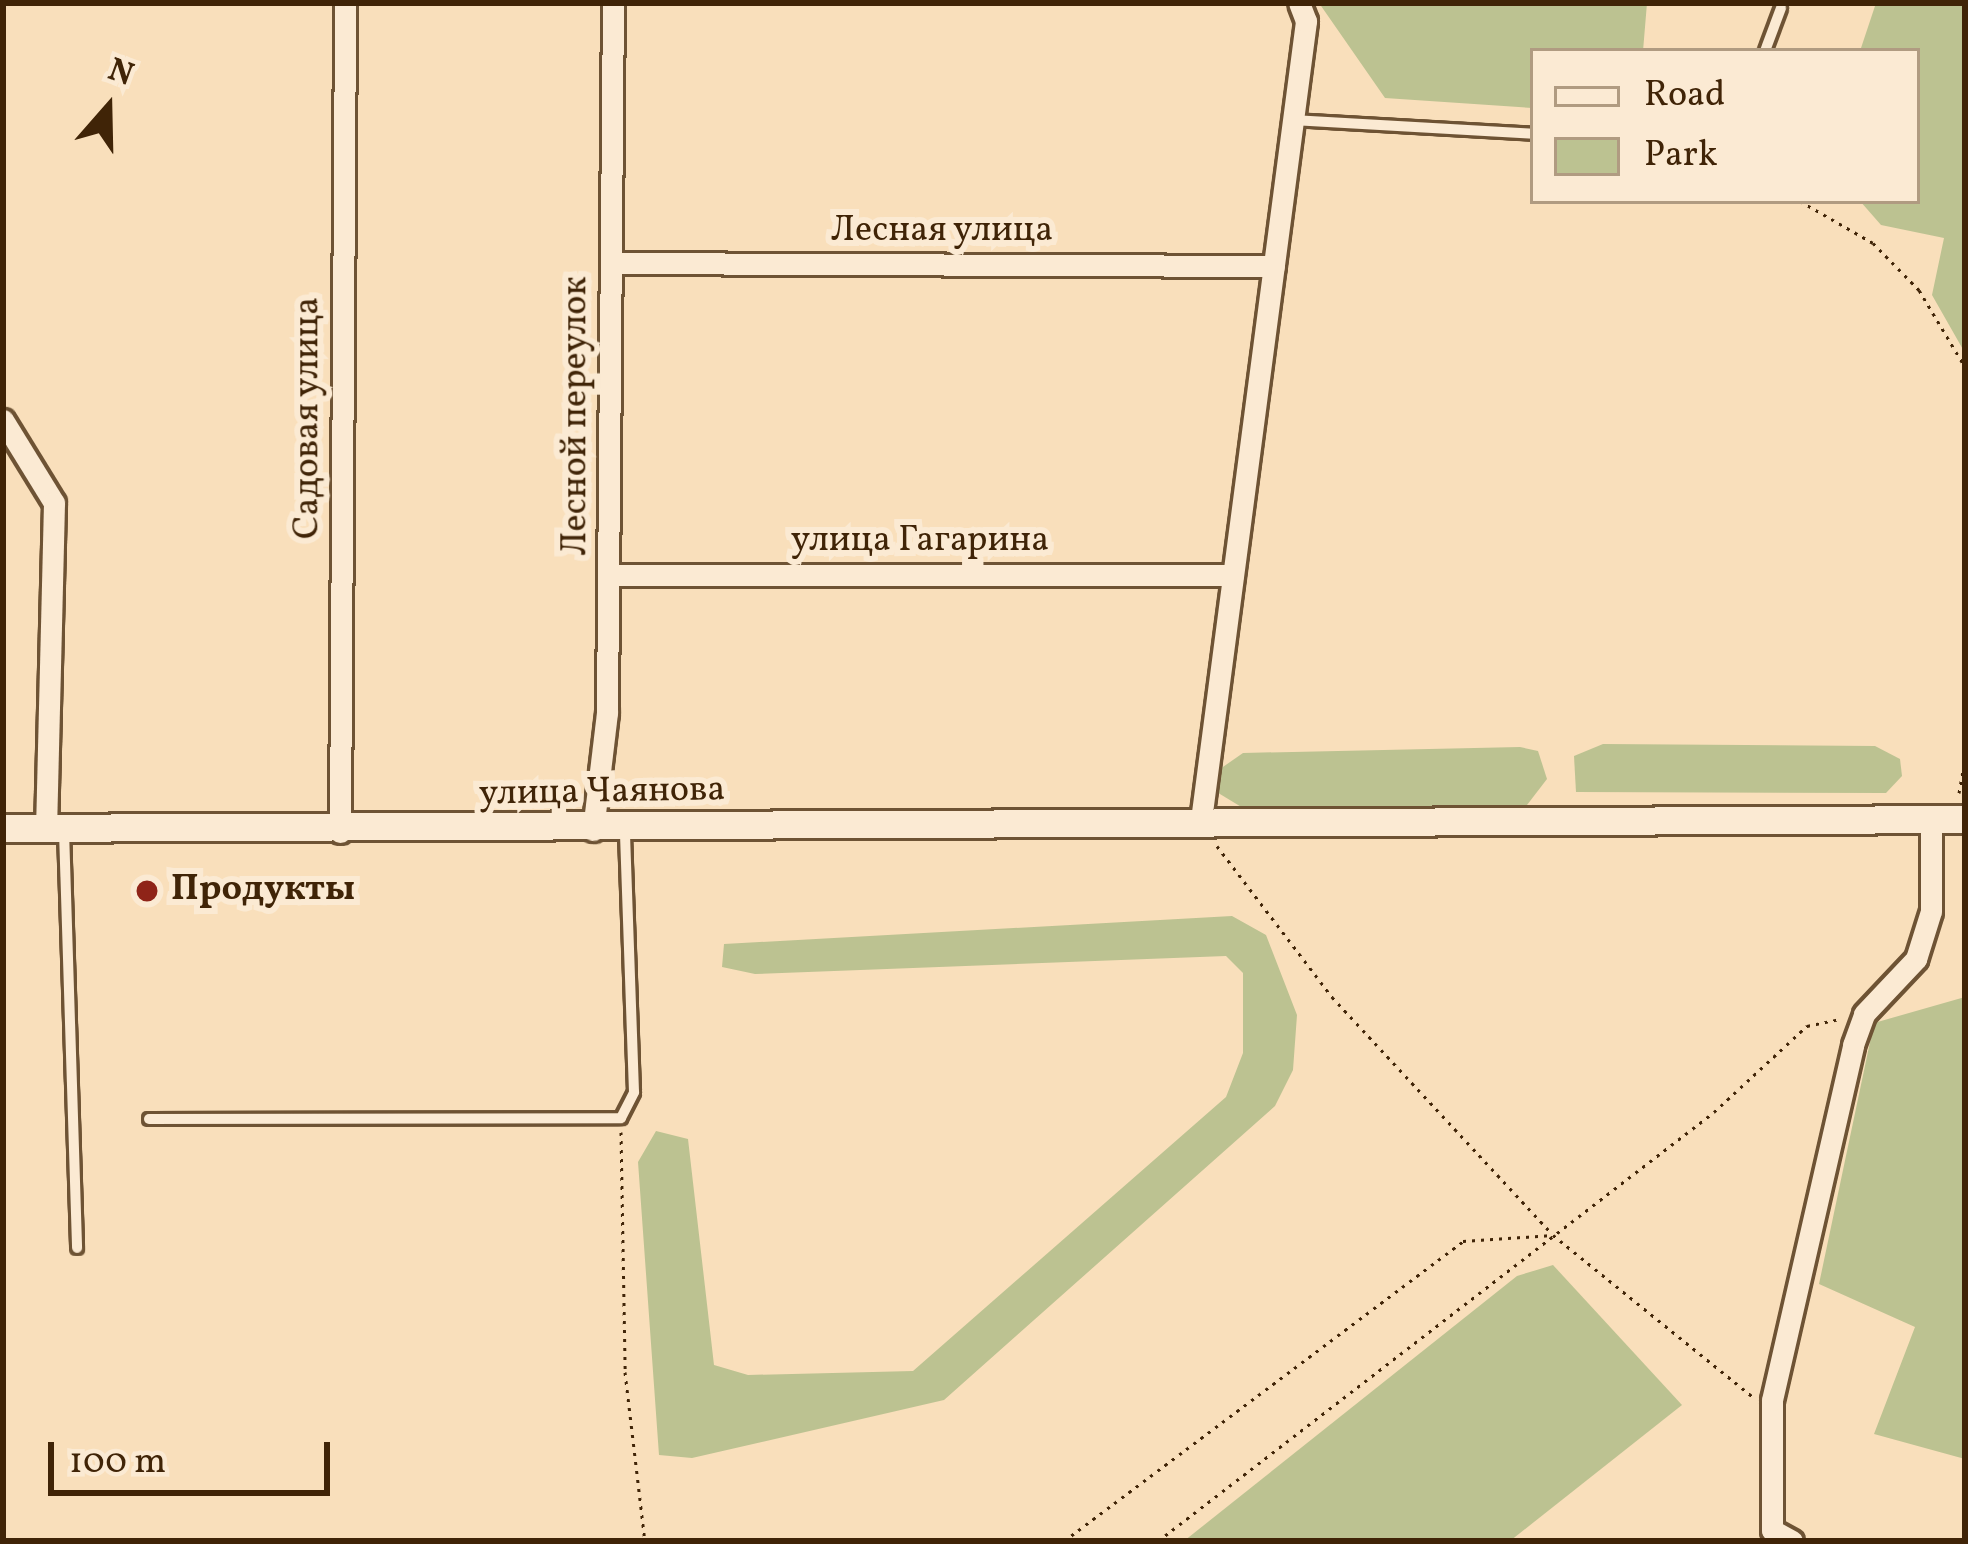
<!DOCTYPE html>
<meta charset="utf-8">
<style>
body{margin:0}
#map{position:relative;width:1968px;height:1544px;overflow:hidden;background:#f9dfbb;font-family:Vollkorn,serif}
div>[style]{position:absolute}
.green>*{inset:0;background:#bcc291}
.path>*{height:3px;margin-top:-1.5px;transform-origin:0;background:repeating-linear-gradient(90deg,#402407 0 3px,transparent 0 9px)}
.roads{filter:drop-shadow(3px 0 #6e5334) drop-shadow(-3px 0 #6e5334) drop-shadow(0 3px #6e5334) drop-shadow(0 -3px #6e5334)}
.service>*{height:10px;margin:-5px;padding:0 5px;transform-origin:5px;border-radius:5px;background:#fbead3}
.minor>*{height:21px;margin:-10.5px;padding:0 10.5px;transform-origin:10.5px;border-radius:10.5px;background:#fbead3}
.tertiary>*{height:27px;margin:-13.5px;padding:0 13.5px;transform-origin:13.5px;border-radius:13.5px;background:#fbead3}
.dots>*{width:33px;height:33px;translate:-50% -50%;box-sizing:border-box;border:6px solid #fbead3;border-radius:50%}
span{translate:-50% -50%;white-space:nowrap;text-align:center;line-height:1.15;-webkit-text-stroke:12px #fbead3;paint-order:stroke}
.street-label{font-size:36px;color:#402407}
.poi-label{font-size:36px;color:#402407;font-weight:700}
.left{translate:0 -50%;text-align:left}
.frame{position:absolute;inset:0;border:6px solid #402407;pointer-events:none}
.legend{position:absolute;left:1530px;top:48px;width:390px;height:156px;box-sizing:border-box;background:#fbead3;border:3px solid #b09b81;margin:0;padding:15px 21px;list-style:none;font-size:36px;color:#402407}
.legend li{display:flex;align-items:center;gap:24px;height:60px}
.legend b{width:60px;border:3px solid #b09b81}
.north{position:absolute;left:48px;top:48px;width:120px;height:120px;-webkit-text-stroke:9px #fbead3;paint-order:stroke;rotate:20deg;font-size:33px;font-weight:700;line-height:48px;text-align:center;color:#402407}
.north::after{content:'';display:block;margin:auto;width:42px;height:54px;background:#402407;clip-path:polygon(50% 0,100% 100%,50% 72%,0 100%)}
.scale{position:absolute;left:48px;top:1442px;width:282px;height:54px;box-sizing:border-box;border:6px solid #402407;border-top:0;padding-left:15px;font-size:36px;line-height:42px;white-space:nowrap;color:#402407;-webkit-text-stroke:9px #fbead3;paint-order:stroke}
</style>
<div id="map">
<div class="green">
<i style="clip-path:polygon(1319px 3px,1647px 3px,1643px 51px,1533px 51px,1533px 108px,1385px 98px)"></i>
<i style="clip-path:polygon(1876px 3px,1965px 3px,1965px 353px,1932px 295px,1944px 238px,1881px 225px,1860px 201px,1917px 201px,1917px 51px,1860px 51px)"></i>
<i style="clip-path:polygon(1603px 744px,1875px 746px,1900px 759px,1902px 776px,1886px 793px,1576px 792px,1574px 756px)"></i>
<i style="clip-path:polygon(1520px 747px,1538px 751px,1547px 779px,1527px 805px,1243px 808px,1215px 791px,1220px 769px,1243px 753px)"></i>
<i style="clip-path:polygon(1232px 916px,1266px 935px,1297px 1015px,1293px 1070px,1275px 1106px,944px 1400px,692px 1458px,659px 1455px,638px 1162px,656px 1131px,688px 1139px,714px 1365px,748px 1375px,913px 1371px,1226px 1097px,1243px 1053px,1243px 973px,1226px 956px,755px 974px,722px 967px,724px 944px)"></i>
<i style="clip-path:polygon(1965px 997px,1965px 1459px,1874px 1434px,1915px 1327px,1819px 1284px,1874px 1023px)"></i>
<i style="clip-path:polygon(1553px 1265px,1682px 1405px,1510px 1541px,1184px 1541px,1517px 1276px)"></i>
</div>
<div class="path">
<i style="left:1800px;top:201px;width:84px;rotate:29.9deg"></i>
<i style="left:1873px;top:243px;width:66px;rotate:45.6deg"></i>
<i style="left:1919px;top:290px;width:90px;rotate:59.1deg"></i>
<i style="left:1959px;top:793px;width:35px;rotate:-80deg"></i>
<i style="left:1217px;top:846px;width:190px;rotate:52.7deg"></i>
<i style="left:1332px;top:997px;width:322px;rotate:47.1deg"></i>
<i style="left:621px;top:1132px;width:240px;rotate:89deg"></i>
<i style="left:625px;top:1372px;width:170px;rotate:83.3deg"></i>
<i style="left:1064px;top:1541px;width:499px;rotate:-36.9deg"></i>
<i style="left:1463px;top:1241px;width:90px;rotate:-3.8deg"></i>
<i style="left:1553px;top:1235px;width:257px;rotate:39deg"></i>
<i style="left:1158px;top:1541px;width:702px;rotate:-37.65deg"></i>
<i style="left:1714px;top:1112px;width:127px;rotate:-42.8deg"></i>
<i style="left:1807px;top:1026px;width:33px;rotate:-12deg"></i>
</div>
<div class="roads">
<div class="service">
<i style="left:1765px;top:51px;width:46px;rotate:-69.6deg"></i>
<i style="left:1293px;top:120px;width:240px;rotate:3.3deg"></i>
<i style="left:64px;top:831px;width:417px;rotate:88.2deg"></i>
<i style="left:149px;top:1119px;width:472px;rotate:-0.1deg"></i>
<i style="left:621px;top:1118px;width:29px;rotate:-63deg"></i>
<i style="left:634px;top:1092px;width:262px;rotate:-92deg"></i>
</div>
<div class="minor">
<i style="left:611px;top:263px;width:663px;rotate:0.26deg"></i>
<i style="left:3px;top:420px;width:97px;rotate:58.4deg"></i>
<i style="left:54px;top:503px;width:324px;rotate:91.4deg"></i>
<i style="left:608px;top:575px;width:625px"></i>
<i style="left:1201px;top:820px;width:806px;rotate:-82.51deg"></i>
<i style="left:1306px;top:21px;width:19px;rotate:-111deg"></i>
<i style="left:593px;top:830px;width:118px;rotate:-83.2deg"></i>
<i style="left:607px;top:713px;width:710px;rotate:-89.52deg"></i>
<i style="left:340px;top:832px;width:829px;rotate:-89.65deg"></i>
<i style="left:1792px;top:1541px;width:23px;rotate:-151deg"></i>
<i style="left:1772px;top:1530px;width:130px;rotate:-90deg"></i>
<i style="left:1772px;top:1400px;width:364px;rotate:-77.1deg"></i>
<i style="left:1853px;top:1045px;width:33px;rotate:-70deg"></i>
<i style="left:1864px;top:1014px;width:76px;rotate:-46.6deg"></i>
<i style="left:1916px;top:959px;width:50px;rotate:-72.6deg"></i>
<i style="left:1931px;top:911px;width:91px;rotate:-90deg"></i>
</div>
<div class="tertiary">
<i style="left:3px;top:828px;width:1962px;rotate:-0.26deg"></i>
</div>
</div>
<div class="dots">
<i style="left:147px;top:891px;background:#8f2418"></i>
</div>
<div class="street-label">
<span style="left:942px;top:232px">Лесная улица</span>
<span style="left:577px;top:416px;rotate:-90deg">Лесной переулок</span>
<span style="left:309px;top:418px;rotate:-90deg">Садовая улица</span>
<span style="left:920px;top:542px">улица Гагарина</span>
<span style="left:602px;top:793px;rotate:-1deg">улица Чаянова</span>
</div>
<div class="poi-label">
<span class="left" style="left:171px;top:891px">Продукты</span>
</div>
<div class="frame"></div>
<ul class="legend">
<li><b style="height:15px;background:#fbead3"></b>Road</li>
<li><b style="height:33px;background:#bcc291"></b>Park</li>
</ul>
<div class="north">N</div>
<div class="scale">100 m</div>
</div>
